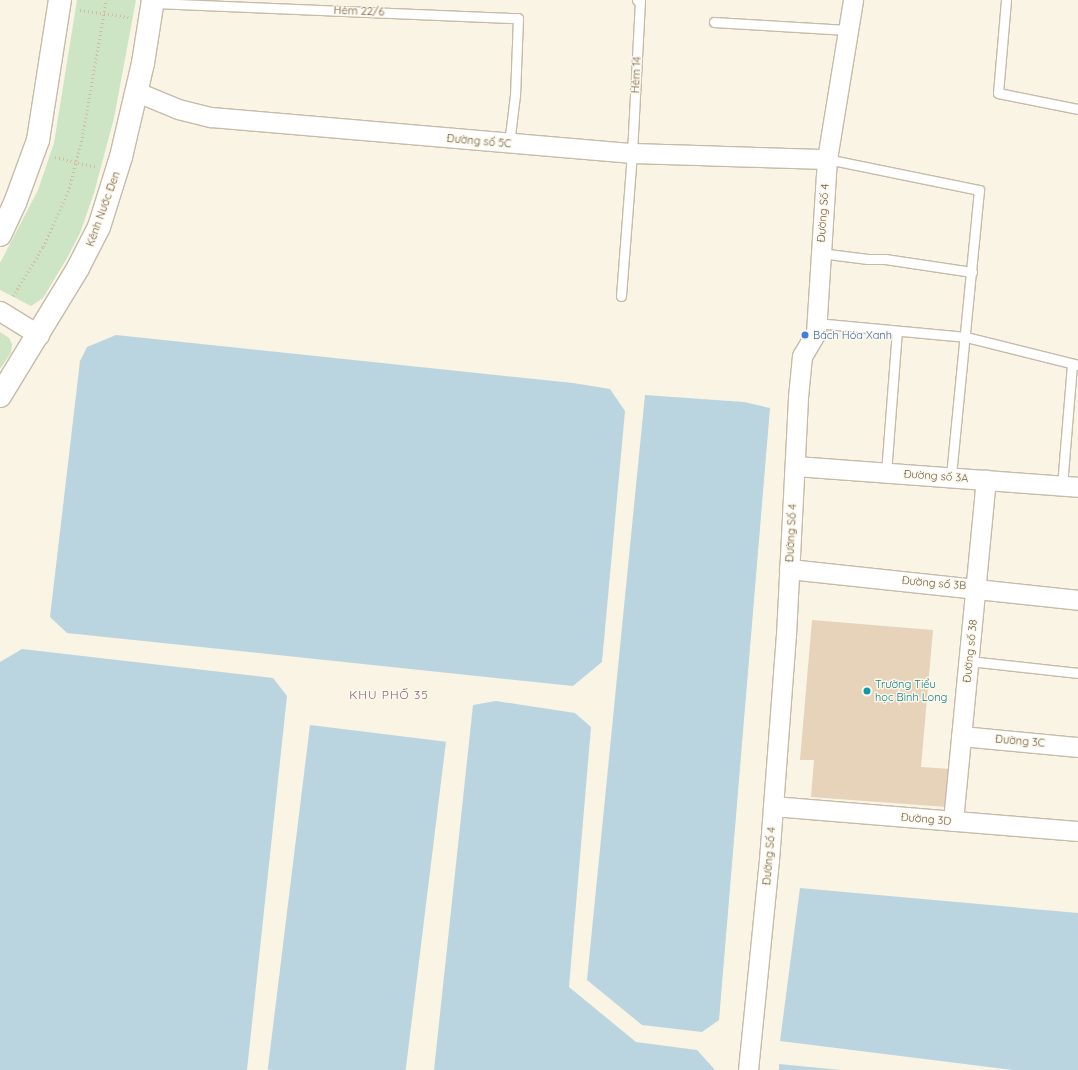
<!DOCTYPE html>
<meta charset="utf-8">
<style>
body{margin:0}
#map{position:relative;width:1078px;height:1070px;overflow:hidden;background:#f9f4e4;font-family:Quicksand,sans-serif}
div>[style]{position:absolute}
.green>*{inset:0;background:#cde5c5}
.water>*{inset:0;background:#bbd5e0;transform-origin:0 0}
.building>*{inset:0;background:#e6d3ba}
.path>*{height:2.5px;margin-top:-1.25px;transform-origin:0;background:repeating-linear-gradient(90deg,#d0bba3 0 1px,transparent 0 4px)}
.roads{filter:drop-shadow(1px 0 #c6bbaa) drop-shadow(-1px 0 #c6bbaa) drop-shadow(0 1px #c6bbaa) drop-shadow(0 -1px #c6bbaa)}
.service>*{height:9px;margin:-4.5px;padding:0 4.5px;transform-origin:4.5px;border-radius:4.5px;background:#fff}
.minor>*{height:19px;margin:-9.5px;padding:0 9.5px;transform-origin:9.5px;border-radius:9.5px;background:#fff}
.tertiary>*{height:22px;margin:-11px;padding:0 11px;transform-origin:11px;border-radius:11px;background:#fff}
.dots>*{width:11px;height:11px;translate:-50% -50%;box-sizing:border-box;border:2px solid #fdf8ea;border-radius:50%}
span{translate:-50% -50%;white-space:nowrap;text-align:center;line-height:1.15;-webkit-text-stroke:3px #fdf8ea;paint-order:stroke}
.street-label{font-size:11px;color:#6e5e4d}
.shop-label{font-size:11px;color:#366cbe}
.left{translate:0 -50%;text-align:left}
.culture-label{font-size:11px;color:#0d838f}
.neighbourhood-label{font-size:12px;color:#84658b;letter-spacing:1px}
</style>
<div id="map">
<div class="green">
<i style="clip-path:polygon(77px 0,136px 0,114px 118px,94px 193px,80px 233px,67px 258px,43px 298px,31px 306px,0 290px,0 263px,38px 190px,54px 143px)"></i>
<i style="clip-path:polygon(0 332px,9px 338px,12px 344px,11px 353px,0 369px)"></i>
</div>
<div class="water">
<i style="clip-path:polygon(116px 335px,573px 383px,610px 389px,625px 411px,602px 662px,573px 686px,67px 633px,50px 617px,80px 361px,87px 347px)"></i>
<i style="clip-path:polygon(645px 395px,744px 402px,770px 408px,719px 1020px,702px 1032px,642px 1025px,587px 980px)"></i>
<i style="clip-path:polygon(22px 649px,273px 678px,287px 696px,247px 1070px,0 1070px,0 662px)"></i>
<i style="clip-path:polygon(496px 701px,575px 713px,591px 727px,569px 987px,636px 1042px,697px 1050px,715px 1070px,434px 1070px,473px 705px)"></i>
<i style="left:310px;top:725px;width:137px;height:347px;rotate:7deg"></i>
<i style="clip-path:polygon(800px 888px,1078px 913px,1078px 1070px,1013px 1070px,780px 1041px)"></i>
<i style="clip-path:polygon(779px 1064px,841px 1070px,779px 1070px)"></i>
</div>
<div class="building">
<i style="clip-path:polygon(812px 620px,933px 630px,921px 767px,951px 769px,947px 807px,811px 797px,814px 760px,800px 760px)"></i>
</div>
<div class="path">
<i style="left:80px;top:10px;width:49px;rotate:8.3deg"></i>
<i style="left:55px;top:157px;width:43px;rotate:13.4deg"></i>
<i style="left:13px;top:296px;width:57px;rotate:-58.5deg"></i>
<i style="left:43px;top:247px;width:60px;rotate:-65.6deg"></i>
<i style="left:68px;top:192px;width:56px;rotate:-75.5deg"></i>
<i style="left:82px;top:138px;width:140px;rotate:-80.1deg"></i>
</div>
<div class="roads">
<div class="service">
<i style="left:1006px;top:0;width:93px;rotate:94.9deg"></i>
<i style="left:998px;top:93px;width:82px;rotate:11.3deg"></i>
<i style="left:153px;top:3px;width:365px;rotate:2.4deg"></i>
<i style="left:518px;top:18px;width:77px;rotate:92.2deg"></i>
<i style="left:515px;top:95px;width:49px;rotate:97deg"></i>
<i style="left:714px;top:22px;width:133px;rotate:3.4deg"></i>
<i style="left:827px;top:159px;width:155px;rotate:11.5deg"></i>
<i style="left:979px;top:190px;width:289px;rotate:95.6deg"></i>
<i style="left:820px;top:253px;width:48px;rotate:7.1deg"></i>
<i style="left:868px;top:259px;width:17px"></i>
<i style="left:885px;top:259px;width:88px;rotate:8.5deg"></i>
<i style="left:621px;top:296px;width:143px;rotate:-85.6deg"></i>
<i style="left:632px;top:153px;width:153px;rotate:-87deg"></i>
<i style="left:640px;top:0;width:3px;rotate:180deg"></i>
<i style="left:816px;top:323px;width:151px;rotate:5.3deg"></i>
<i style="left:966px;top:337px;width:115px;rotate:14deg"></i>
<i style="left:886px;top:473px;width:142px;rotate:-85.6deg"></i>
<i style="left:1062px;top:486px;width:121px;rotate:-85.3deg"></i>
<i style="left:969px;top:661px;width:110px;rotate:6.3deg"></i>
</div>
<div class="minor">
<i style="left:137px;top:92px;width:44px;rotate:22.5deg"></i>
<i style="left:178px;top:109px;width:34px;rotate:14deg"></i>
<i style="left:211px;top:117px;width:423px;rotate:4.9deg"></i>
<i style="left:632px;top:153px;width:195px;rotate:1.8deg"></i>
<i style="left:0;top:311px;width:46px;rotate:31.6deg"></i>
<i style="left:795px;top:466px;width:284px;rotate:4.2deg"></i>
<i style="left:789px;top:569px;width:291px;rotate:6.1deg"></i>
<i style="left:961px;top:736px;width:118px;rotate:5.4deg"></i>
<i style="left:773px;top:806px;width:306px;rotate:4.7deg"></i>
<i style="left:953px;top:821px;width:343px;rotate:-84.5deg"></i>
<i style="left:748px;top:1070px;width:211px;rotate:-84.3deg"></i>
<i style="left:769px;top:860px;width:226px;rotate:-85.7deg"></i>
<i style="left:786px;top:635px;width:238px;rotate:-87.1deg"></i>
<i style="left:798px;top:397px;width:41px;rotate:-84.4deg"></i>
<i style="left:802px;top:356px;width:27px;rotate:-59deg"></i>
<i style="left:816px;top:333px;width:174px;rotate:-86.4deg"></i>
<i style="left:827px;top:159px;width:161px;rotate:-80.7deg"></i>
</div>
<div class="tertiary">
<i style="left:0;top:235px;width:35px;rotate:-65deg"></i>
<i style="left:15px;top:203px;width:67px;rotate:-69.9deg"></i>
<i style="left:38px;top:140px;width:142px;rotate:-81.1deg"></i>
<i style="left:0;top:396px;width:150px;rotate:-58.6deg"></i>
<i style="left:78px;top:268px;width:46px;rotate:-62.9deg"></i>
<i style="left:99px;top:227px;width:73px;rotate:-72.6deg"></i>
<i style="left:121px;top:157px;width:97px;rotate:-76.8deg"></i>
<i style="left:143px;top:63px;width:64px;rotate:-81deg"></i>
</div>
</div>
<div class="dots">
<i style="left:805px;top:335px;background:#3f7fe0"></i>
<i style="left:867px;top:691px;background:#0f9aa8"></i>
</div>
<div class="street-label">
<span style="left:359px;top:11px;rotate:2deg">Hẻm 22/6</span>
<span style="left:636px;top:75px;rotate:-87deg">Hẻm 14</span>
<span style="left:479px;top:141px;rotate:5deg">Đường số 5C</span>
<span style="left:103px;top:209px;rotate:-70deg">Kênh Nước Đen</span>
<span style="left:823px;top:213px;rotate:-86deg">Đường Số 4</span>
<span style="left:936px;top:476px;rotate:4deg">Đường số 3A</span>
<span style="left:791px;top:533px;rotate:-87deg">Đường Số 4</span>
<span style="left:934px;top:583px;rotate:5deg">Đường số 3B</span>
<span style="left:970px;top:651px;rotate:-84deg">Đường số 38</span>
<span style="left:1020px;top:741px;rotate:5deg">Đường 3C</span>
<span style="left:926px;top:819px;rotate:5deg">Đường 3D</span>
<span style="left:769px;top:856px;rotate:-85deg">Đường Số 4</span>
</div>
<div class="shop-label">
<span class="left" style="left:813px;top:335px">Bách Hóa Xanh</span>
</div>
<div class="culture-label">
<span class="left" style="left:875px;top:691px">Trường Tiểu<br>học Bình Long</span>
</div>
<div class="neighbourhood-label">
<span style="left:389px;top:695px">KHU PHỐ 35</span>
</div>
</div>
